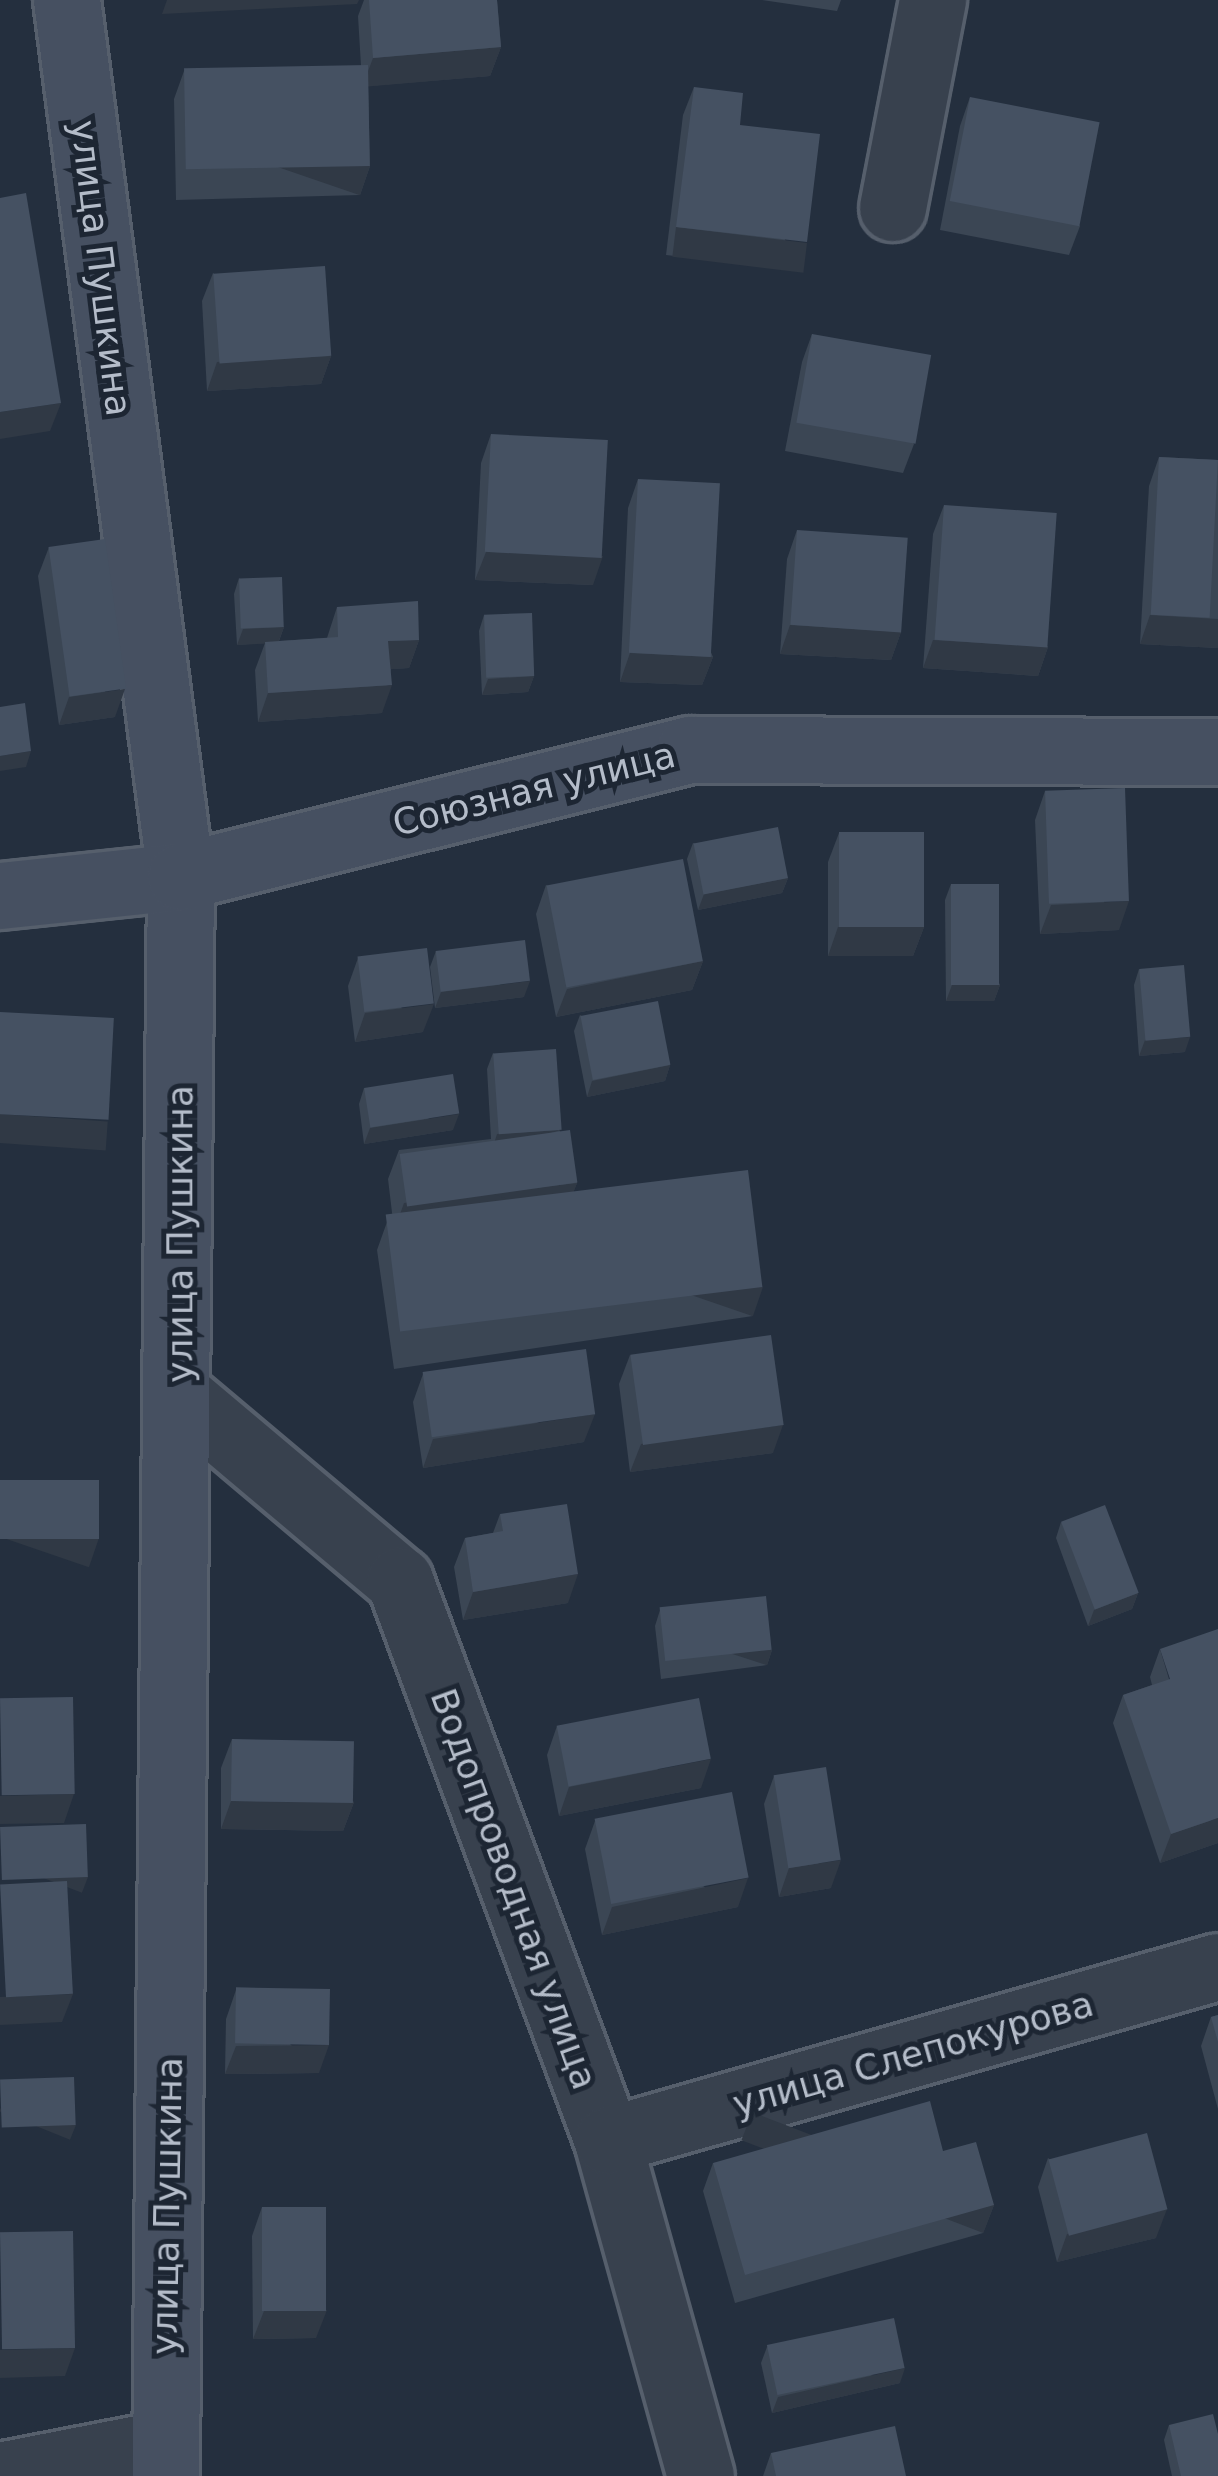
<!DOCTYPE html>
<meta charset="utf-8">
<style>
body{margin:0}
#map{position:relative;width:1218px;height:2476px;overflow:hidden;background:#242f3e;font-family:"DejaVu Sans",sans-serif}
div>[style]{position:absolute}
.roads{filter:drop-shadow(3px 0 #565f6c) drop-shadow(-3px 0 #565f6c) drop-shadow(0 3px #565f6c) drop-shadow(0 -3px #565f6c)}
.street>*{height:66px;margin:-33px;padding:0 33px;transform-origin:33px;border-radius:33px;background:#38414e}
.secondary>*{height:66px;margin:-33px;padding:0 33px;transform-origin:33px;border-radius:33px;background:#465061}
.wall>*{inset:0;background:#3b4654}
.shaded-wall>*{inset:0;background:#303945;transform-origin:0 0}
.building>*{inset:0;background:#455162;transform-origin:0 0}
span{translate:-50% -50%;white-space:nowrap;text-align:center;line-height:1.15;-webkit-text-stroke:10px #1d2633;paint-order:stroke}
.street-label{font-size:36px;color:#b4bcc9}
</style>
<div id="map">
<div class="roads">
<div class="street">
<i style="left:893px;top:208px;width:212px;rotate:-79.1deg"></i>
<i style="left:179px;top:1395px;width:289px;rotate:40.1deg"></i>
<i style="left:400px;top:1581px;width:597px;rotate:69.62deg"></i>
<i style="left:608px;top:2141px;width:348px;rotate:74.5deg"></i>
<i style="left:608px;top:2141px;width:634px;rotate:-15.92deg"></i>
<i style="left:0;top:2476px;width:167px;rotate:-11deg"></i>
</div>
<div class="secondary">
<i style="left:67px;top:0;width:884px;rotate:82.59deg"></i>
<i style="left:181px;top:877px;width:1599px;rotate:90.54deg"></i>
<i style="left:0;top:896px;width:182px;rotate:-6deg"></i>
<i style="left:181px;top:877px;width:525px;rotate:-14.01deg"></i>
<i style="left:690px;top:750px;width:528px;rotate:0.22deg"></i>
</div>
</div>
<div class="wall">
<i style="clip-path:polygon(364px 0,497px 0,501px 47px,490px 76px,368px 86px,370px 166px,360px 195px,176px 200px,174px 99px,184px 71px,361px 66px,358px 16px)"></i>
<i style="clip-path:polygon(762px 0,841px 0,837px 11px)"></i>
<i style="clip-path:polygon(694px 87px,740px 125px,797px 270px,666px 255px,683px 115px)"></i>
<i style="clip-path:polygon(970px 97px,1080px 226px,1069px 255px,940px 230px,960px 126px)"></i>
<i style="clip-path:polygon(213px 273px,331px 356px,321px 384px,207px 391px,202px 301px)"></i>
<i style="clip-path:polygon(812px 334px,914px 444px,903px 473px,785px 451px,802px 362px)"></i>
<i style="clip-path:polygon(491px 434px,593px 585px,475px 580px,481px 463px)"></i>
<i style="clip-path:polygon(1159px 457px,1218px 460px,1218px 648px,1140px 644px,1149px 486px)"></i>
<i style="clip-path:polygon(638px 479px,713px 657px,702px 685px,620px 682px,628px 508px)"></i>
<i style="clip-path:polygon(944px 505px,1048px 647px,1038px 676px,923px 668px,933px 534px)"></i>
<i style="clip-path:polygon(797px 530px,901px 632px,891px 660px,780px 654px,787px 559px)"></i>
<i style="clip-path:polygon(49px 547px,115px 717px,59px 725px,38px 576px)"></i>
<i style="clip-path:polygon(239px 578px,284px 627px,279px 641px,327px 638px,337px 607px,419px 640px,409px 668px,391px 669px,382px 713px,258px 722px,255px 670px,265px 643px,237px 645px,234px 594px)"></i>
<i style="clip-path:polygon(484px 615px,534px 676px,528px 692px,482px 695px,479px 631px)"></i>
<i style="clip-path:polygon(1045px 791px,1119px 930px,1040px 934px,1035px 820px)"></i>
<i style="clip-path:polygon(839px 833px,924px 927px,913px 956px,828px 956px,828px 862px)"></i>
<i style="clip-path:polygon(693px 843px,788px 878px,782px 893px,698px 910px,687px 859px)"></i>
<i style="clip-path:polygon(951px 884px,1000px 985px,994px 1001px,946px 1001px,945px 900px)"></i>
<i style="clip-path:polygon(546px 885px,703px 961px,692px 990px,556px 1017px,536px 914px)"></i>
<i style="clip-path:polygon(436px 951px,524px 997px,435px 1008px,430px 967px)"></i>
<i style="clip-path:polygon(358px 958px,423px 1032px,355px 1042px,348px 986px)"></i>
<i style="clip-path:polygon(1139px 969px,1185px 1052px,1139px 1056px,1134px 985px)"></i>
<i style="clip-path:polygon(580px 1015px,670px 1065px,665px 1081px,587px 1097px,574px 1031px)"></i>
<i style="clip-path:polygon(493px 1053px,560px 1131px,577px 1183px,572px 1195px,753px 1316px,394px 1369px,377px 1250px,387px 1222px,393px 1221px,388px 1179px,399px 1150px,491px 1139px,487px 1069px)"></i>
<i style="clip-path:polygon(364px 1088px,453px 1130px,364px 1144px,359px 1104px)"></i>
<i style="clip-path:polygon(630px 1355px,773px 1453px,630px 1472px,619px 1384px)"></i>
<i style="clip-path:polygon(423px 1374px,584px 1442px,423px 1468px,413px 1402px)"></i>
<i style="clip-path:polygon(500px 1514px,568px 1603px,463px 1620px,454px 1567px,465px 1538px,493px 1533px)"></i>
<i style="clip-path:polygon(1061px 1522px,1138px 1593px,1132px 1609px,1088px 1626px,1056px 1538px)"></i>
<i style="clip-path:polygon(660px 1610px,772px 1650px,767px 1665px,661px 1679px,655px 1626px)"></i>
<i style="clip-path:polygon(1160px 1649px,1218px 1843px,1160px 1863px,1113px 1723px,1123px 1695px,1152px 1685px,1150px 1677px)"></i>
<i style="clip-path:polygon(557px 1726px,701px 1788px,559px 1816px,547px 1755px)"></i>
<i style="clip-path:polygon(232px 1739px,354px 1802px,343px 1831px,221px 1829px,221px 1768px)"></i>
<i style="clip-path:polygon(774px 1776px,831px 1888px,779px 1897px,764px 1804px)"></i>
<i style="clip-path:polygon(595px 1821px,738px 1907px,602px 1935px,585px 1849px)"></i>
<i style="clip-path:polygon(236px 1990px,319px 2073px,225px 2074px,226px 2019px)"></i>
<i style="clip-path:polygon(1218px 2015px,1218px 2109px,1201px 2046px,1211px 2017px)"></i>
<i style="clip-path:polygon(943px 2151px,994px 2205px,983px 2233px,735px 2303px,703px 2191px,713px 2163px)"></i>
<i style="clip-path:polygon(1048px 2158px,1156px 2238px,1057px 2262px,1038px 2187px)"></i>
<i style="clip-path:polygon(262px 2207px,316px 2338px,253px 2339px,252px 2236px)"></i>
<i style="clip-path:polygon(767px 2347px,900px 2383px,772px 2413px,761px 2363px)"></i>
<i style="clip-path:polygon(1169px 2425px,1218px 2476px,1172px 2476px,1164px 2440px)"></i>
<i style="clip-path:polygon(771px 2453px,906px 2476px,763px 2476px)"></i>
</div>
<div class="shaded-wall">
<i style="clip-path:polygon(167px 0,359px 0,357px 4px,162px 14px)"></i>
<i style="clip-path:polygon(501px 47px,490px 76px,362px 87px,373px 58px)"></i>
<i style="left:370px;top:166px;width:31px;height:184px;rotate:109deg"></i>
<i style="left:676px;top:227px;width:132px;height:30px;rotate:7deg"></i>
<i style="clip-path:polygon(331px 356px,321px 384px,207px 391px,217px 362px)"></i>
<i style="clip-path:polygon(61px 403px,50px 431px,0 439px,0 412px)"></i>
<i style="clip-path:polygon(486px 552px,603px 556px,593px 585px,475px 580px)"></i>
<i style="clip-path:polygon(1150px 615px,1218px 619px,1218px 648px,1140px 644px)"></i>
<i style="clip-path:polygon(790px 625px,901px 632px,891px 660px,780px 654px)"></i>
<i style="clip-path:polygon(284px 627px,278px 643px,237px 645px,243px 629px)"></i>
<i style="clip-path:polygon(419px 640px,409px 668px,378px 670px,388px 641px)"></i>
<i style="clip-path:polygon(933px 640px,1048px 647px,1038px 676px,923px 668px)"></i>
<i style="clip-path:polygon(630px 653px,713px 657px,702px 685px,620px 682px)"></i>
<i style="clip-path:polygon(534px 676px,528px 692px,482px 695px,488px 679px)"></i>
<i style="clip-path:polygon(392px 685px,382px 713px,258px 722px,268px 693px)"></i>
<i style="clip-path:polygon(125px 689px,115px 717px,59px 725px,69px 697px)"></i>
<i style="clip-path:polygon(31px 751px,26px 767px,0 771px,0 756px)"></i>
<i style="clip-path:polygon(788px 878px,782px 893px,698px 910px,704px 894px)"></i>
<i style="clip-path:polygon(1129px 901px,1119px 930px,1040px 934px,1051px 905px)"></i>
<i style="clip-path:polygon(838px 927px,924px 927px,913px 956px,828px 956px)"></i>
<i style="clip-path:polygon(703px 961px,692px 990px,556px 1017px,567px 989px)"></i>
<i style="clip-path:polygon(530px 981px,524px 997px,435px 1008px,441px 992px)"></i>
<i style="clip-path:polygon(952px 985px,1000px 985px,994px 1001px,946px 1001px)"></i>
<i style="clip-path:polygon(434px 1004px,423px 1032px,355px 1042px,365px 1013px)"></i>
<i style="clip-path:polygon(1190px 1037px,1185px 1052px,1139px 1056px,1145px 1040px)"></i>
<i style="clip-path:polygon(670px 1065px,665px 1081px,587px 1097px,592px 1081px)"></i>
<i style="left:0;top:1114px;width:108px;height:29px;rotate:4deg"></i>
<i style="clip-path:polygon(459px 1114px,453px 1130px,364px 1144px,370px 1128px)"></i>
<i style="clip-path:polygon(561px 1130px,492px 1150px,497px 1134px)"></i>
<i style="clip-path:polygon(577px 1183px,566px 1211px,394px 1231px,404px 1203px)"></i>
<i style="left:763px;top:1287px;width:31px;height:363px;rotate:109deg"></i>
<i style="clip-path:polygon(595px 1414px,584px 1442px,423px 1468px,433px 1439px)"></i>
<i style="clip-path:polygon(783px 1425px,773px 1453px,630px 1472px,641px 1444px)"></i>
<i style="left:99px;top:1538px;width:31px;height:99px;rotate:109deg"></i>
<i style="clip-path:polygon(578px 1574px,568px 1603px,463px 1620px,473px 1592px)"></i>
<i style="clip-path:polygon(1138px 1593px,1132px 1609px,1088px 1626px,1094px 1610px)"></i>
<i style="left:772px;top:1650px;width:16px;height:106px;rotate:108deg"></i>
<i style="clip-path:polygon(711px 1759px,701px 1788px,559px 1816px,569px 1787px)"></i>
<i style="clip-path:polygon(74px 1794px,64px 1823px,0 1824px,0 1796px)"></i>
<i style="clip-path:polygon(231px 1801px,354px 1802px,343px 1831px,221px 1829px)"></i>
<i style="clip-path:polygon(1218px 1818px,1218px 1843px,1160px 1863px,1171px 1834px)"></i>
<i style="clip-path:polygon(841px 1860px,831px 1888px,779px 1897px,789px 1868px)"></i>
<i style="left:88px;top:1877px;width:17px;height:86px;rotate:111deg"></i>
<i style="clip-path:polygon(748px 1878px,738px 1907px,602px 1935px,612px 1907px)"></i>
<i style="clip-path:polygon(73px 1994px,62px 2022px,0 2025px,0 1997px)"></i>
<i style="clip-path:polygon(329px 2045px,319px 2073px,225px 2074px,236px 2046px)"></i>
<i style="left:76px;top:2125px;width:16px;height:76px;rotate:112deg"></i>
<i style="left:994px;top:2205px;width:30px;height:259px;rotate:111deg"></i>
<i style="clip-path:polygon(1167px 2209px,1156px 2238px,1057px 2262px,1067px 2234px)"></i>
<i style="clip-path:polygon(327px 2310px,316px 2338px,253px 2339px,264px 2311px)"></i>
<i style="clip-path:polygon(75px 2348px,65px 2376px,0 2378px,0 2350px)"></i>
<i style="clip-path:polygon(905px 2368px,900px 2383px,772px 2413px,778px 2397px)"></i>
</div>
<div class="building">
<i style="clip-path:polygon(369px 0,497px 0,501px 47px,373px 58px)"></i>
<i style="left:368px;top:65px;width:101px;height:184px;rotate:89deg"></i>
<i style="clip-path:polygon(694px 87px,743px 93px,740px 125px,820px 134px,807px 242px,676px 227px)"></i>
<i style="left:970px;top:97px;width:132px;height:106px;rotate:11deg"></i>
<i style="clip-path:polygon(26px 193px,61px 403px,0 412px,0 198px)"></i>
<i style="left:325px;top:266px;width:90px;height:112px;rotate:86deg"></i>
<i style="left:812px;top:334px;width:121px;height:90px;rotate:10deg"></i>
<i style="left:491px;top:434px;width:117px;height:118px;rotate:3deg"></i>
<i style="left:1159px;top:457px;width:59px;height:158px;rotate:3deg"></i>
<i style="left:638px;top:479px;width:82px;height:174px;rotate:3deg"></i>
<i style="left:944px;top:505px;width:113px;height:135px;rotate:4deg"></i>
<i style="left:797px;top:530px;width:111px;height:95px;rotate:4deg"></i>
<i style="left:105px;top:539px;width:151px;height:57px;rotate:82deg"></i>
<i style="left:282px;top:577px;width:50px;height:43px;rotate:88deg"></i>
<i style="clip-path:polygon(418px 601px,419px 640px,388px 641px,392px 685px,268px 693px,265px 642px,338px 637px,337px 607px)"></i>
<i style="left:532px;top:613px;width:63px;height:48px;rotate:88deg"></i>
<i style="clip-path:polygon(25px 703px,31px 751px,0 756px,0 707px)"></i>
<i style="left:1125px;top:788px;width:113px;height:80px;rotate:88deg"></i>
<i style="left:778px;top:827px;width:52px;height:86px;rotate:79deg"></i>
<i style="left:924px;top:832px;width:95px;height:85px;rotate:90deg"></i>
<i style="left:683px;top:859px;width:104px;height:139px;rotate:79deg"></i>
<i style="left:951px;top:884px;width:48px;height:101px"></i>
<i style="left:525px;top:940px;width:41px;height:90px;rotate:83deg"></i>
<i style="left:427px;top:948px;width:56px;height:70px;rotate:83deg"></i>
<i style="left:1184px;top:965px;width:72px;height:45px;rotate:85deg"></i>
<i style="left:658px;top:1001px;width:65px;height:79px;rotate:79deg"></i>
<i style="left:0;top:1012px;width:114px;height:102px;rotate:3deg"></i>
<i style="left:556px;top:1049px;width:81px;height:63px;rotate:86deg"></i>
<i style="left:453px;top:1074px;width:40px;height:90px;rotate:81deg"></i>
<i style="left:570px;top:1130px;width:53px;height:172px;rotate:82deg"></i>
<i style="left:748px;top:1170px;width:118px;height:365px;rotate:83deg"></i>
<i style="left:771px;top:1335px;width:91px;height:142px;rotate:82deg"></i>
<i style="left:586px;top:1349px;width:66px;height:165px;rotate:82deg"></i>
<i style="left:0;top:1480px;width:99px;height:59px"></i>
<i style="clip-path:polygon(567px 1504px,578px 1574px,473px 1592px,465px 1538px,503px 1531px,500px 1514px)"></i>
<i style="left:1105px;top:1505px;width:94px;height:47px;rotate:69deg"></i>
<i style="left:766px;top:1596px;width:54px;height:107px;rotate:84deg"></i>
<i style="clip-path:polygon(1218px 1629px,1218px 1818px,1171px 1834px,1123px 1695px,1170px 1679px,1160px 1649px)"></i>
<i style="left:73px;top:1697px;width:97px;height:73px;rotate:89deg"></i>
<i style="left:699px;top:1698px;width:62px;height:145px;rotate:79deg"></i>
<i style="left:232px;top:1739px;width:122px;height:62px;rotate:1deg"></i>
<i style="left:826px;top:1767px;width:94px;height:53px;rotate:81deg"></i>
<i style="left:732px;top:1792px;width:87px;height:140px;rotate:79deg"></i>
<i style="left:86px;top:1824px;width:53px;height:86px;rotate:88deg"></i>
<i style="left:67px;top:1881px;width:113px;height:67px;rotate:87deg"></i>
<i style="left:330px;top:1989px;width:56px;height:94px;rotate:91deg"></i>
<i style="clip-path:polygon(1218px 2015px,1218px 2042px,1211px 2017px)"></i>
<i style="left:74px;top:2077px;width:48px;height:74px;rotate:88deg"></i>
<i style="clip-path:polygon(930px 2101px,943px 2151px,976px 2142px,994px 2205px,745px 2275px,713px 2163px)"></i>
<i style="left:1147px;top:2133px;width:79px;height:102px;rotate:75deg"></i>
<i style="left:262px;top:2207px;width:64px;height:104px"></i>
<i style="left:73px;top:2231px;width:117px;height:73px;rotate:89deg"></i>
<i style="left:894px;top:2318px;width:51px;height:130px;rotate:78deg"></i>
<i style="clip-path:polygon(1213px 2414px,1218px 2434px,1218px 2476px,1181px 2476px,1169px 2425px)"></i>
<i style="clip-path:polygon(895px 2426px,906px 2476px,776px 2476px,771px 2453px)"></i>
</div>
<div class="street-label">
<span style="left:101px;top:268px;rotate:83deg">улица Пушкина</span>
<span style="left:534px;top:789px;rotate:-14deg">Союзная улица</span>
<span style="left:180px;top:1234px;rotate:-90deg">улица Пушкина</span>
<span style="left:514px;top:1889px;rotate:70deg">Водопроводная улица</span>
<span style="left:913px;top:2054px;rotate:-16deg">улица Слепокурова</span>
<span style="left:167px;top:2206px;rotate:-89deg">улица Пушкина</span>
</div>
</div>
